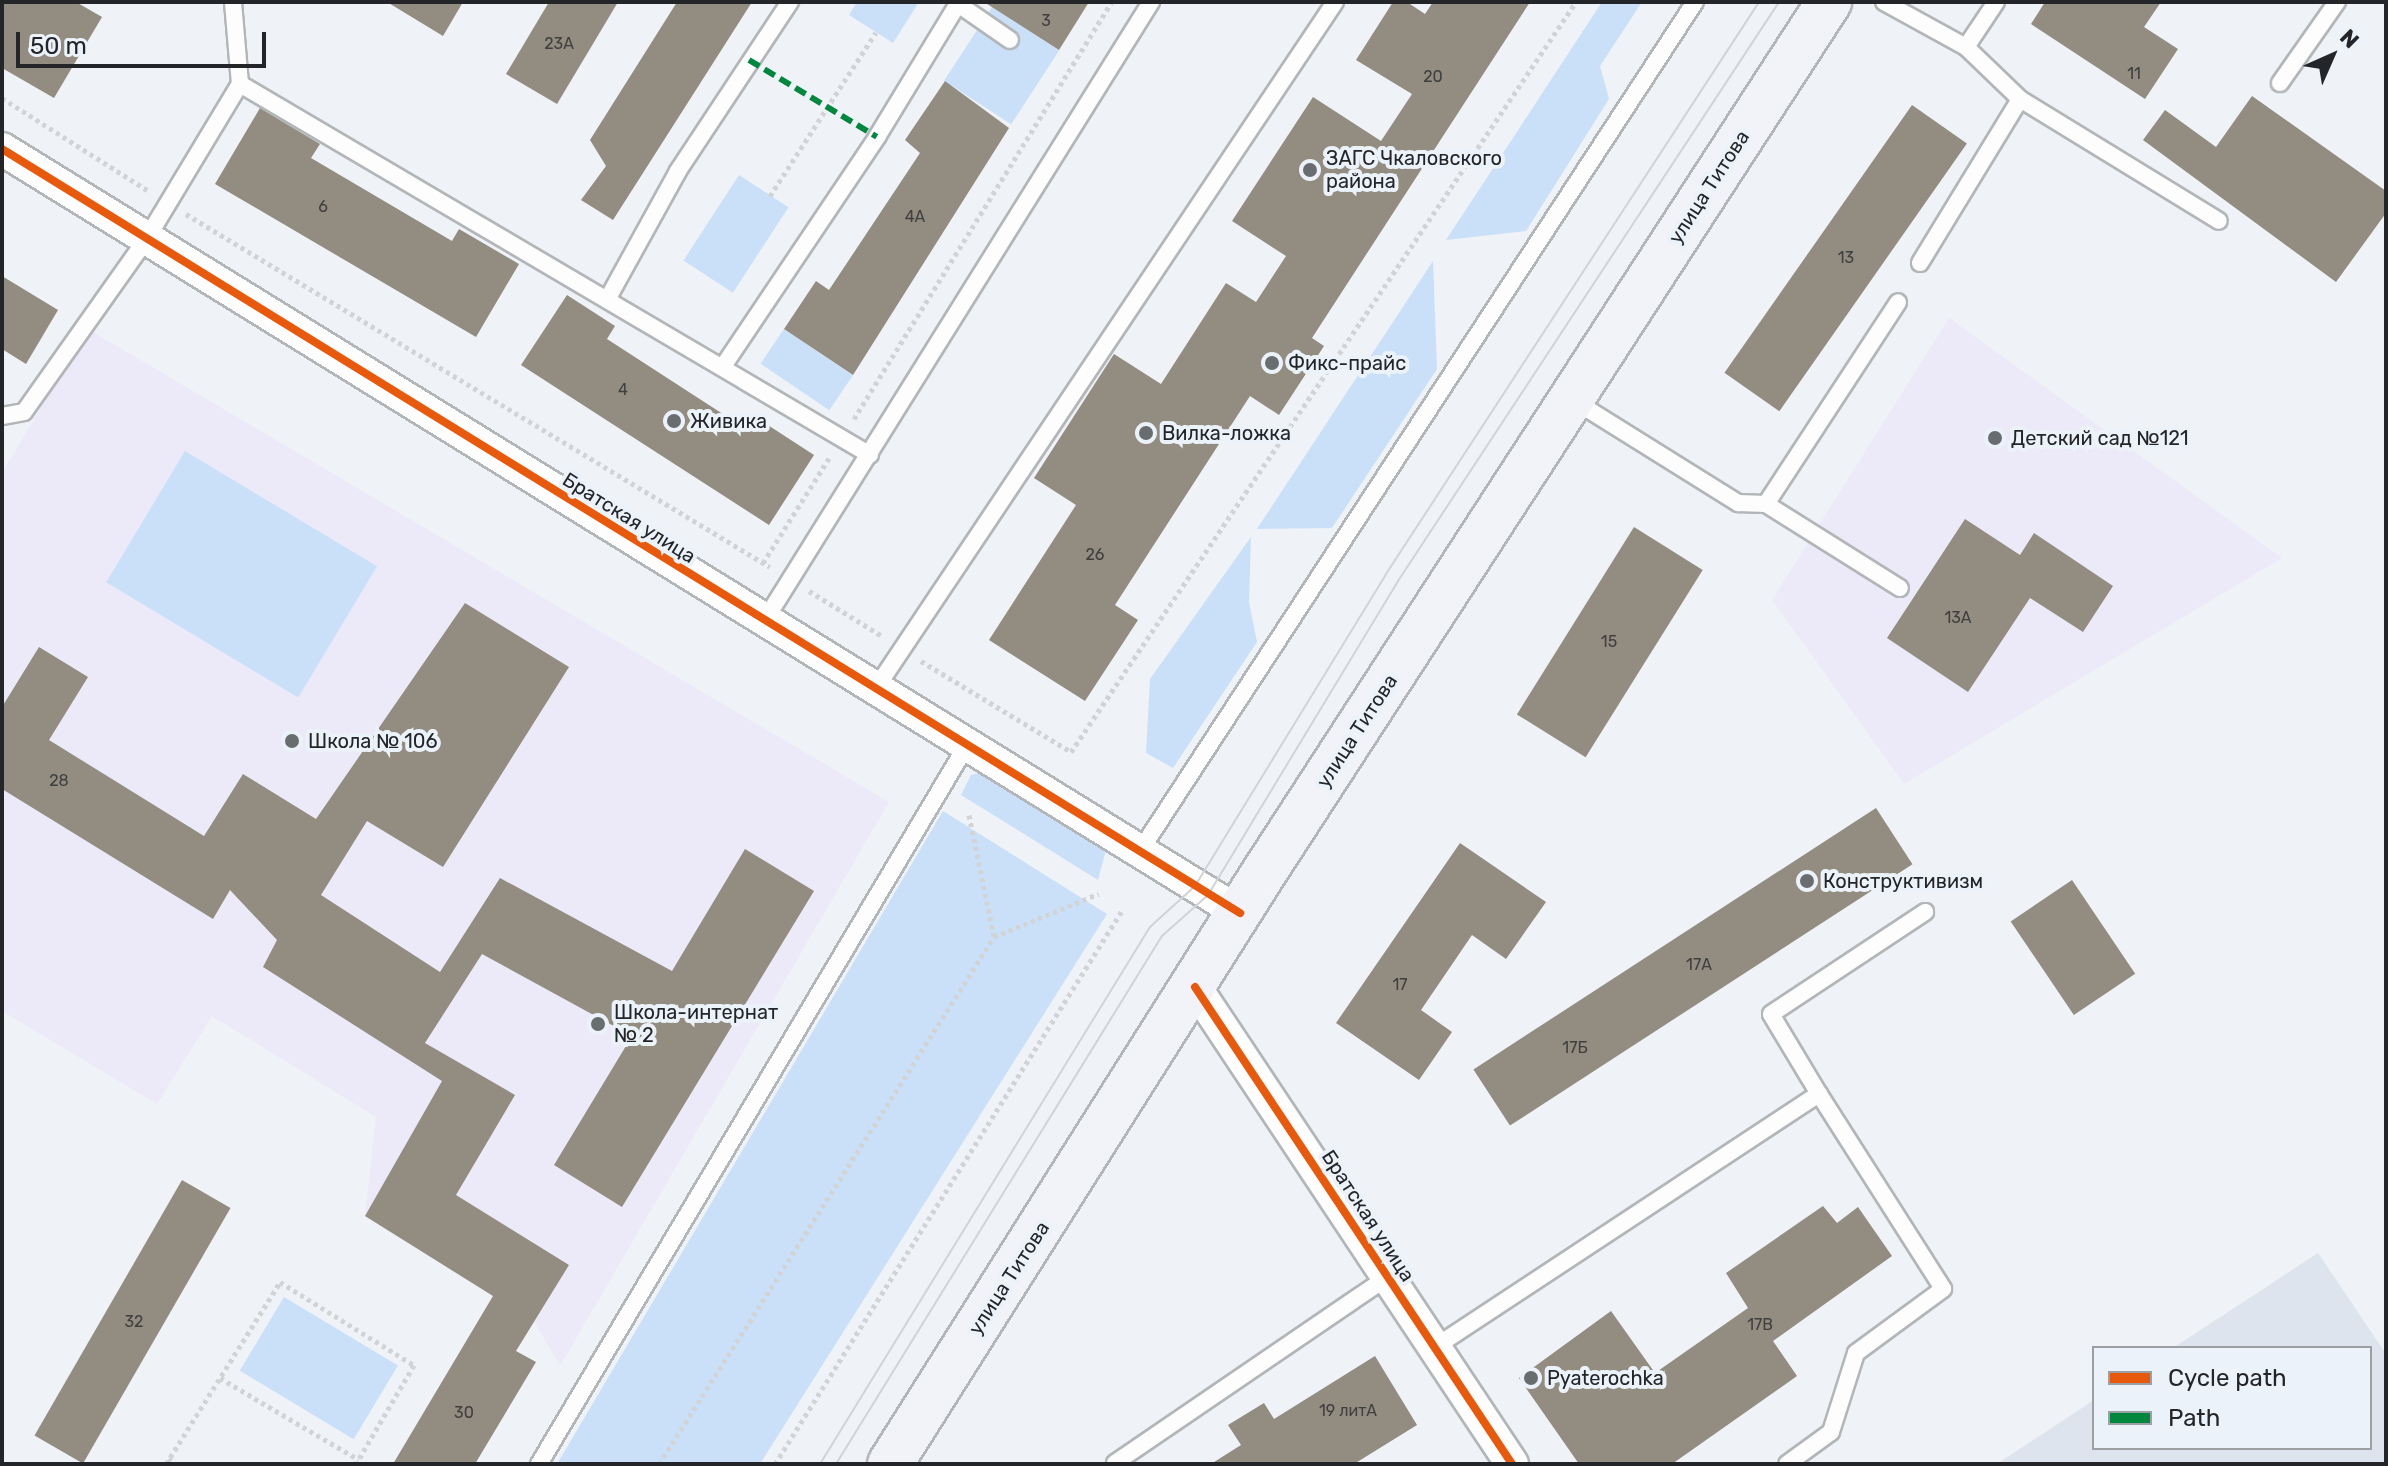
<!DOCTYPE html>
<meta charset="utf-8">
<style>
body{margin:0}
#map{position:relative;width:2388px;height:1466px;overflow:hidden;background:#eff2f6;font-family:Rubik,sans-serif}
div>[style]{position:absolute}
.built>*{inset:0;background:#dde4ed}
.education>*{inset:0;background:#eceaf8}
.green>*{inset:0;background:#cae0f9;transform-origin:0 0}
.building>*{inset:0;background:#928c81;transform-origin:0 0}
.path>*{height:5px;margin-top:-2.5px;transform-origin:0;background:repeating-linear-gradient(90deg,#d2d3d4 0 4px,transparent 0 8px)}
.roads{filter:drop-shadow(2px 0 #b3b6b8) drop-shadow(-2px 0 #b3b6b8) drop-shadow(0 2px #b3b6b8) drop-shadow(0 -2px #b3b6b8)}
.lane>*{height:16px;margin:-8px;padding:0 8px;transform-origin:8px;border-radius:8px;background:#fdfdfe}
.street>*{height:32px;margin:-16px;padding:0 16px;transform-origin:16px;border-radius:16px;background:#fdfdfe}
.primary>*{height:44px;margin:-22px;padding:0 22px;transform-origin:22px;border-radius:22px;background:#f2f3f8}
.tram>*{height:2px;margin:-1px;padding:0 1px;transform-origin:1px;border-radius:1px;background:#d3d3d5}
.quiet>*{height:6px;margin-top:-3px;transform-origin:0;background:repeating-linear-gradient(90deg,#00873e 0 12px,transparent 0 18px)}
.cycleway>*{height:8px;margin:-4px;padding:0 4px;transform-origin:4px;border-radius:4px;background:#e8590c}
.dots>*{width:22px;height:22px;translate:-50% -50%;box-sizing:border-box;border:4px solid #ecf2f9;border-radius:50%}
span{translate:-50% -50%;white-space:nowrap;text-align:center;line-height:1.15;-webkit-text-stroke:8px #ecf2f9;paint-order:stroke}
.number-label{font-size:16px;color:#3f3f3e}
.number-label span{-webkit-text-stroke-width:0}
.poi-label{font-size:20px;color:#232528}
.left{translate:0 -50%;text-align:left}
.street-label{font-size:20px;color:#232528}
.frame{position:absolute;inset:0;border:4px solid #232528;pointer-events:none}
.legend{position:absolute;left:2092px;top:1346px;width:280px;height:104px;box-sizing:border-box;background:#ecf2f9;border:2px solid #9ca0a5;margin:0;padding:10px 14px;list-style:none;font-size:24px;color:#232528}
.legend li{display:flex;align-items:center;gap:16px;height:40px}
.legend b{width:40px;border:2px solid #9ca0a5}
.north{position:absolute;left:2292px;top:16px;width:80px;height:80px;-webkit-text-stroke:6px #ecf2f9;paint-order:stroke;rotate:45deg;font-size:22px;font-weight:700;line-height:32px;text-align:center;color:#232528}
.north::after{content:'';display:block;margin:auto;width:28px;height:36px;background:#232528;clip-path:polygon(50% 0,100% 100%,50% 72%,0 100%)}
.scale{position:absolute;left:16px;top:32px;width:250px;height:36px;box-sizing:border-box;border:4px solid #232528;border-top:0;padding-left:10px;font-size:24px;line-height:28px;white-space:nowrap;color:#232528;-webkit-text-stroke:6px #ecf2f9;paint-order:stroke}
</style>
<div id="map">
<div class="built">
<i style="clip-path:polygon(2318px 1253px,2386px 1354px,2386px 1464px,1997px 1464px,2094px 1400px,2094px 1448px,2370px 1448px,2370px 1348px,2173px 1348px)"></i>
</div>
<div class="education">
<i style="clip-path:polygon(1949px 318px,2282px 558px,1904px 784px,1772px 600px)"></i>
<i style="clip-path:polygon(88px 329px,889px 802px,560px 1366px,534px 1321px,365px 1216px,376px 1117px,212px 1016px,157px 1104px,2px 1011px,2px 473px)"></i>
</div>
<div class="green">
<i style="clip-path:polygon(857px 2px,919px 2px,893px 43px,849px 15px)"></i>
<i style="clip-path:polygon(1602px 2px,1642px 2px,1600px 66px,1609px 99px,1526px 231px,1446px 240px)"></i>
<i style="left:992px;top:7px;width:80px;height:88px;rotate:33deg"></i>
<i style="left:739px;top:175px;width:59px;height:102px;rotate:33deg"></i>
<i style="clip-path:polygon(1433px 261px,1437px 369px,1332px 528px,1257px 529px)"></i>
<i style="left:784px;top:329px;width:83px;height:42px;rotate:34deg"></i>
<i style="left:185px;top:451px;width:224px;height:153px;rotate:31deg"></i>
<i style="clip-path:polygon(1251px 537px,1249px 602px,1257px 642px,1173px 768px,1146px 753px,1150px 679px)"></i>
<i style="clip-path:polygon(990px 770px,1107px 846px,1098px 880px,961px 795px,971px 775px)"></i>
<i style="clip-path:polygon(943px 811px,1107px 914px,760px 1464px,557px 1464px)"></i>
<i style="left:284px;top:1297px;width:133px;height:86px;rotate:31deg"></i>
</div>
<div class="building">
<i style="clip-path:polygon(2px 2px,76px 2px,102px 17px,54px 98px,2px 68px)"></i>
<i style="clip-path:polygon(387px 2px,463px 2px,443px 36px)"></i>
<i style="clip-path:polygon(549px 2px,618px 2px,557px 104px,506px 74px)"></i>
<i style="clip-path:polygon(677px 2px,752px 2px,613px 220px,581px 200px,606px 166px,590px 140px)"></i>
<i style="clip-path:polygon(984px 2px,1089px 2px,1059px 50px)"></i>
<i style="clip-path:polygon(1393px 2px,1407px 2px,1425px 14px,1433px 2px,1530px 2px,1312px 338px,1324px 346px,1279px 415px,1250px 396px,1115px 605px,1138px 620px,1085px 701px,989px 640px,1076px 505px,1034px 478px,1114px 354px,1161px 384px,1226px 283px,1256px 302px,1286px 256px,1232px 221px,1313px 97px,1381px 141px,1412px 94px,1356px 60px)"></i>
<i style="clip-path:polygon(2045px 2px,2161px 2px,2144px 27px,2178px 49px,2145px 99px,2031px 24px)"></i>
<i style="clip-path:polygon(945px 81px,1009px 128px,853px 375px,784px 329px,816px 281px,829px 290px,920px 153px,905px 140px)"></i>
<i style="clip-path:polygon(2252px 96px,2386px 191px,2386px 213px,2336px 282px,2143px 140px,2165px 110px,2216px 147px)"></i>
<i style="left:1912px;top:105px;width:67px;height:327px;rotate:35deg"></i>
<i style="clip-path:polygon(260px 108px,320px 144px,311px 158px,452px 241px,459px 229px,519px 264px,476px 337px,215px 184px)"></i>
<i style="clip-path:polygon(2px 276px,58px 310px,26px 364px,2px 349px)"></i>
<i style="clip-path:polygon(567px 295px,615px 326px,607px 339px,746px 429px,754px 416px,814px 455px,769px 525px,521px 365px)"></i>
<i style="clip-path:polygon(1965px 519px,2020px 555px,2034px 533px,2113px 586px,2083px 632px,2030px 598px,1968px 692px,1887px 638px)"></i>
<i style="left:1634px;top:527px;width:81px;height:221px;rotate:32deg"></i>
<i style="clip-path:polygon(465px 603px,569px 667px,443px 867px,367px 821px,321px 895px,440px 972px,500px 878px,672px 971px,745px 849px,814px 891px,622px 1207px,554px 1165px,632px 1036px,482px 954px,425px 1043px,515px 1095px,456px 1195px,569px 1265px,516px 1351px,536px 1362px,475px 1464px,393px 1464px,493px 1296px,365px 1216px,442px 1081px,263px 967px,277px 940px,230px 890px,213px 919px,2px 789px,2px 707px,39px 647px,88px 677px,49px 740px,204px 836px,243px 774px,316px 819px)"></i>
<i style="left:1876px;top:808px;width:67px;height:480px;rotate:57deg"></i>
<i style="clip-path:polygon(1460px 843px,1546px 902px,1506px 959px,1472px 935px,1421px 1010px,1452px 1032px,1419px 1080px,1336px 1023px)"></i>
<i style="left:2072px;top:880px;width:113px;height:74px;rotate:56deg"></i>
<i style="left:182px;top:1180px;width:56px;height:295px;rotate:30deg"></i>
<i style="clip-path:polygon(1823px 1206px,1837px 1223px,1858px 1207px,1892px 1256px,1773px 1341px,1797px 1376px,1672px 1464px,1579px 1464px,1519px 1378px,1611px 1311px,1655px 1373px,1748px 1308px,1726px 1273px)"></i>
<i style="clip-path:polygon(1375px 1356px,1417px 1425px,1354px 1464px,1211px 1464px,1241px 1445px,1228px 1425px,1264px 1403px,1274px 1419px)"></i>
</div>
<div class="path">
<i style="left:2px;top:98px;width:172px;rotate:32.4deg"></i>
<i style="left:770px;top:196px;width:195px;rotate:-57.1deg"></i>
<i style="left:186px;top:214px;width:682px;rotate:31.15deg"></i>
<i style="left:854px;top:419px;width:490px;rotate:-58.3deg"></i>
<i style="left:763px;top:563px;width:124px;rotate:-57.8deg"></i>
<i style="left:809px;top:591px;width:86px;rotate:31.7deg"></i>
<i style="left:921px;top:661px;width:175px;rotate:31.2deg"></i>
<i style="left:1071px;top:752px;width:904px;rotate:-56.05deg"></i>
<i style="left:969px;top:815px;width:125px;rotate:78.4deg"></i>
<i style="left:220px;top:1378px;width:161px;rotate:30.5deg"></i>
<i style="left:168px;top:1459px;width:9px;rotate:32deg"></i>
<i style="left:166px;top:1464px;width:215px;rotate:-57.9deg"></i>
<i style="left:280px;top:1282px;width:158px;rotate:31.8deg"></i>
<i style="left:414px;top:1365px;width:115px;rotate:120.4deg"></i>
<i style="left:659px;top:1464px;width:624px;rotate:-57.56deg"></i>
<i style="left:994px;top:937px;width:113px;rotate:-22.5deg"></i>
<i style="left:775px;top:1464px;width:655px;rotate:-57.91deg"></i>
</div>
<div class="roads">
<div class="lane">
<i style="left:1884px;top:2px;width:94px;rotate:28.8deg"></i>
<i style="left:1966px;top:47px;width:75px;rotate:43.9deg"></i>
<i style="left:2020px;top:99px;width:233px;rotate:31.5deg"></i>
<i style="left:958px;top:4px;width:63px;rotate:34.7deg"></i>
<i style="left:1966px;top:47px;width:54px;rotate:-56.3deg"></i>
<i style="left:2280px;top:83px;width:99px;rotate:-54.9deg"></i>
<i style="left:240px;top:84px;width:731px;rotate:30.49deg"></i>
<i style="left:1920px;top:263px;width:192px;rotate:-58.6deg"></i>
<i style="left:608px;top:298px;width:145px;rotate:-61.1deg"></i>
<i style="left:678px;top:171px;width:203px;rotate:-56.5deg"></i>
<i style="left:724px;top:365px;width:275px;rotate:-56.1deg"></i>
<i style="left:877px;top:137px;width:158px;rotate:-58.7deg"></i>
<i style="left:1573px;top:400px;width:195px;rotate:32deg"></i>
<i style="left:1738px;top:503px;width:28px;rotate:2deg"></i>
<i style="left:1766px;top:504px;width:241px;rotate:-56.8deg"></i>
<i style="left:2px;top:416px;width:22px;rotate:-10deg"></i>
<i style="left:24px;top:412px;width:213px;rotate:-54.7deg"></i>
<i style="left:147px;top:238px;width:180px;rotate:-58.9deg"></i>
<i style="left:240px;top:84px;width:82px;rotate:-94.9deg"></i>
<i style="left:1766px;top:504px;width:158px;rotate:32.1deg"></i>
<i style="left:765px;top:620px;width:729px;rotate:-58.01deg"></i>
<i style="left:876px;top:688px;width:825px;rotate:-56.21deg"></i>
<i style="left:1140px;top:851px;width:1014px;rotate:-56.83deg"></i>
<i style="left:1819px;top:1094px;width:93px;rotate:-121deg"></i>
<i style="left:1771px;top:1014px;width:185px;rotate:-33.5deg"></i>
<i style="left:1435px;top:1347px;width:460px;rotate:-33.4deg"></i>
<i style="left:1819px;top:1094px;width:231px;rotate:57.5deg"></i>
<i style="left:1943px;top:1289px;width:108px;rotate:143.7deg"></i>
<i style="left:1856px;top:1353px;width:83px;rotate:107.6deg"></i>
<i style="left:1831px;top:1432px;width:54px;rotate:144deg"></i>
<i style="left:1115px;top:1463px;width:330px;rotate:-34.3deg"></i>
<i style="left:539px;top:1464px;width:837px;rotate:-59.24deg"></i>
</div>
<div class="street">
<i style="left:2px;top:149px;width:1455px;rotate:31.68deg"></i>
<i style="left:1195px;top:987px;width:573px;rotate:56.39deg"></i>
</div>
<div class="primary">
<i style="left:890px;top:1464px;width:698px;rotate:-57.7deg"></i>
<i style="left:1263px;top:874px;width:1040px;rotate:-57.01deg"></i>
</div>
</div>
<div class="tram">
<i style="left:820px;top:1464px;width:630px;rotate:-58.43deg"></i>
<i style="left:1150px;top:927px;width:61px;rotate:-42.3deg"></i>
<i style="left:1195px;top:886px;width:366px;rotate:-58.5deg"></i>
<i style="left:1386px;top:574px;width:683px;rotate:-56.89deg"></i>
<i style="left:836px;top:1464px;width:621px;rotate:-58.31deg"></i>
<i style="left:1162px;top:936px;width:62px;rotate:-41.7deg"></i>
<i style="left:1208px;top:895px;width:367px;rotate:-58.8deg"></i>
<i style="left:1398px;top:581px;width:693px;rotate:-56.65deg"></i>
</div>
<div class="quiet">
<i style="left:749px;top:60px;width:149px;rotate:31deg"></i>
</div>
<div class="cycleway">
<i style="left:2px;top:149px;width:1455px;rotate:31.68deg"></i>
<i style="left:1195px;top:987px;width:573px;rotate:56.39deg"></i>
</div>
<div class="dots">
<i style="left:1310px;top:170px;background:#6a6d70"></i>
<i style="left:1272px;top:363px;background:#6a6d70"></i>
<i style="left:674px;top:421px;background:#6a6d70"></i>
<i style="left:1146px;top:433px;background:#6a6d70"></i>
<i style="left:1995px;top:438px;background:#6a6d70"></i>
<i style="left:292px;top:741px;background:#6a6d70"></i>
<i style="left:1807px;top:881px;background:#6a6d70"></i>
<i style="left:598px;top:1024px;background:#6a6d70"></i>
<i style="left:1531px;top:1378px;background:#6a6d70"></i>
</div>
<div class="number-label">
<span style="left:1046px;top:21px">3</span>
<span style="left:559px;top:44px">23А</span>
<span style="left:2134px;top:74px">11</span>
<span style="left:1433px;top:77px">20</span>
<span style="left:323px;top:207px">6</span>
<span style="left:915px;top:217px">4А</span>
<span style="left:1846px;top:258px">13</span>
<span style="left:623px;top:390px">4</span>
<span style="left:1095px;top:555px">26</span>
<span style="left:1958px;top:618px">13А</span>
<span style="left:1609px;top:642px">15</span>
<span style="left:59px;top:781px">28</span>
<span style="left:1699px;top:965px">17А</span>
<span style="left:1400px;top:985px">17</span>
<span style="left:1575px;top:1048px">17Б</span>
<span style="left:134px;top:1322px">32</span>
<span style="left:1760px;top:1325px">17В</span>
<span style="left:1348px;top:1411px">19 литА</span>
<span style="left:464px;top:1413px">30</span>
</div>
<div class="poi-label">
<span class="left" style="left:1326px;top:170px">ЗАГС Чкаловского<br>района</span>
<span class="left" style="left:1288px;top:363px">Фикс-прайс</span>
<span class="left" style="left:690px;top:421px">Живика</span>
<span class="left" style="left:1162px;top:433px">Вилка-ложка</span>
<span class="left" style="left:2011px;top:438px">Детский сад №121</span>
<span class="left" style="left:308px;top:741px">Школа № 106</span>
<span class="left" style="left:1823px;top:881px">Конструктивизм</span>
<span class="left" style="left:614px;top:1024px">Школа-интернат<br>№ 2</span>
<span class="left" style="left:1547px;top:1378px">Pyaterochka</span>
</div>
<div class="street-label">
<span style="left:1709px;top:187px;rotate:-57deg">улица Титова</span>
<span style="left:629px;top:518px;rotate:32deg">Братская улица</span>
<span style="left:1357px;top:731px;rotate:-57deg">улица Титова</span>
<span style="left:1368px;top:1216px;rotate:57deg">Братская улица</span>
<span style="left:1009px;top:1278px;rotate:-57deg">улица Титова</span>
</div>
<div class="frame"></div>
<ul class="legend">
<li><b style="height:10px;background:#e8590c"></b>Cycle path</li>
<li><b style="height:10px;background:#00873e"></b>Path</li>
</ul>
<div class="north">N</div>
<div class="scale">50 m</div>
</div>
